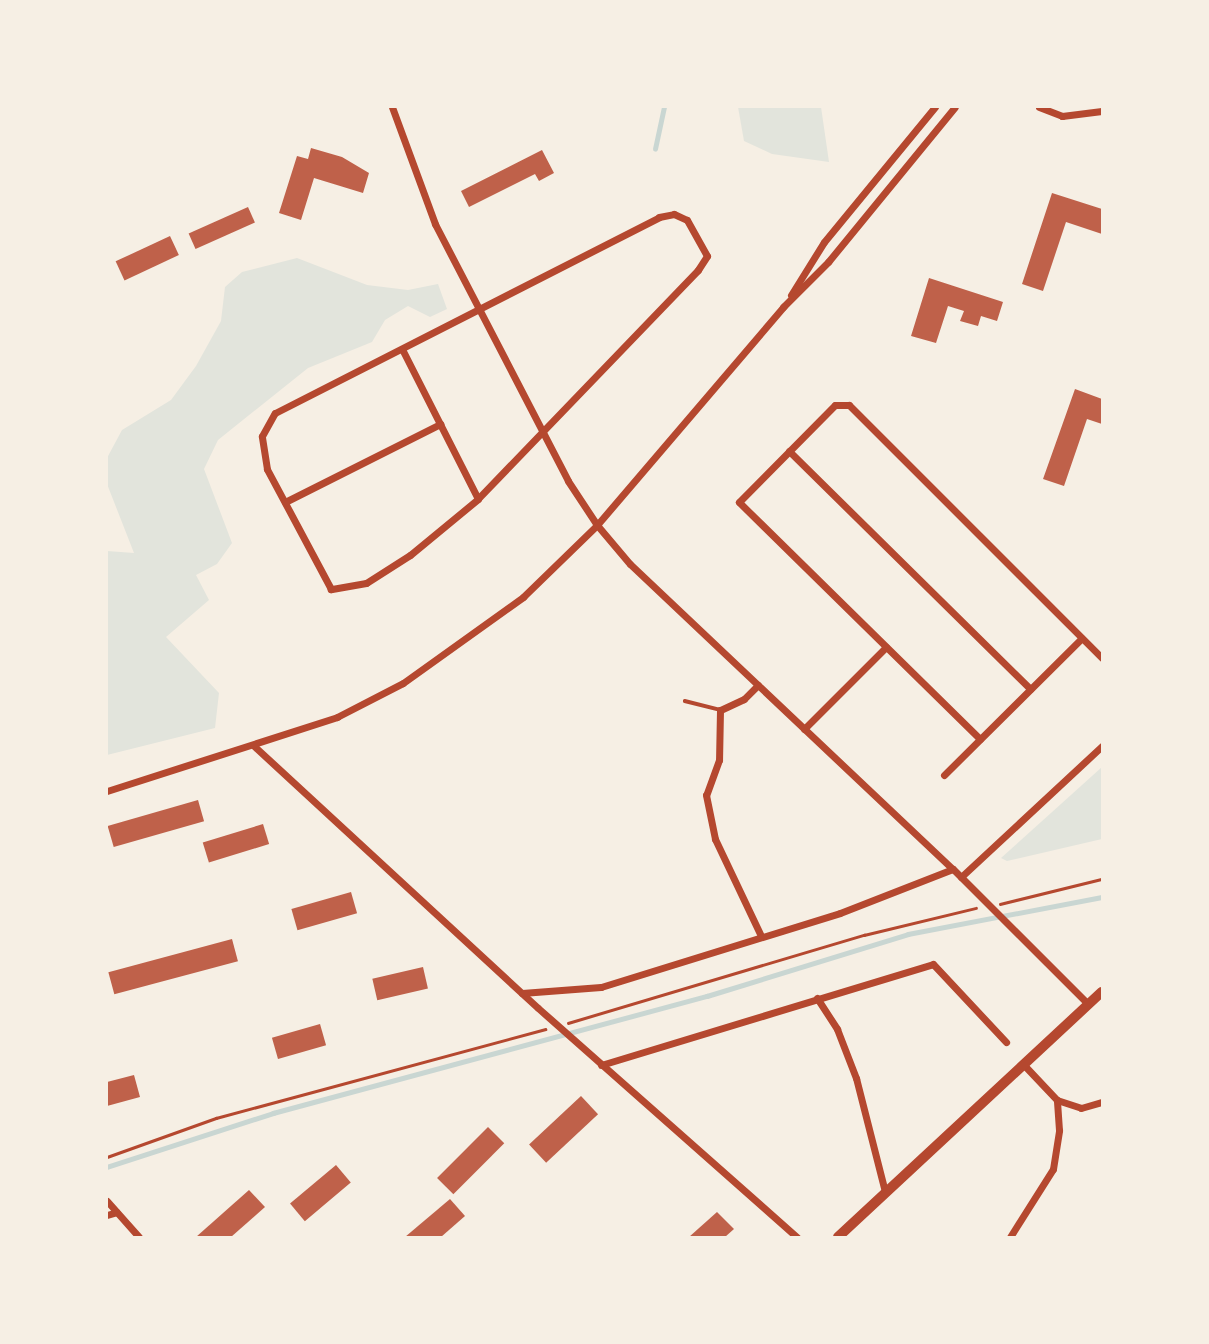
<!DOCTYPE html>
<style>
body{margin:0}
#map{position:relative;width:1209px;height:1344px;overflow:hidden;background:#f6efe4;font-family:Commissioner,sans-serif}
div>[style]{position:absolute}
.green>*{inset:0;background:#e2e4dc}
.stream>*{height:4.5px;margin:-2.25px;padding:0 2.25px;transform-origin:2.25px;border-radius:2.25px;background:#c9d6d2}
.building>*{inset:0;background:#bf614a;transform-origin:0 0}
.path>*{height:2.5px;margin:-1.25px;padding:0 1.25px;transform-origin:1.25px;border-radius:1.25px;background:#b5482f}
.service>*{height:3.5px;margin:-1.75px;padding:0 1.75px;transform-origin:1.75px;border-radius:1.75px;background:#b5482f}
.minor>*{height:7px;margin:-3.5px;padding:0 3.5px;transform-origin:3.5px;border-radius:3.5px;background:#b5482f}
.tertiary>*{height:10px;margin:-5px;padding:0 5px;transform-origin:5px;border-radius:5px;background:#b5482f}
span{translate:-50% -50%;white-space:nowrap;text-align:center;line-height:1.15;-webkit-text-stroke:5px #f6efe4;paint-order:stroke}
.frame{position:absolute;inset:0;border:108px solid #f6efe4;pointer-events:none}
</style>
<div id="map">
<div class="green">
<i style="clip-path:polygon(738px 107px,821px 107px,829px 162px,772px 154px,744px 141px)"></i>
<i style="clip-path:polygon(297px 258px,367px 285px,408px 290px,438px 284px,447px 309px,430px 317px,408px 306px,385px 320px,372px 342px,308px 368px,218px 440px,204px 469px,232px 543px,217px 564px,196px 575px,209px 600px,166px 637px,219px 693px,215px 728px,107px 755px,107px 551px,134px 553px,107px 484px,107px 458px,122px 430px,171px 400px,196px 366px,221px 321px,225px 287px,242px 272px)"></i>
<i style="clip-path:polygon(1102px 767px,1102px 839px,1007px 861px,1001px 858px)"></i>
</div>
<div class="stream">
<i style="left:655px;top:149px;width:43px;rotate:-77.9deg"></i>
<i style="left:107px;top:1167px;width:175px;rotate:-18deg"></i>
<i style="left:273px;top:1113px;width:449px;rotate:-15.1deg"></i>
<i style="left:707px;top:996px;width:210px;rotate:-17.1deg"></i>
<i style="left:908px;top:934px;width:197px;rotate:-10.8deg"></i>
</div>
<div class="building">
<i style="clip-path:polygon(311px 148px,342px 157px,369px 173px,363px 193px,314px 178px,301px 220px,279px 213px,297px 156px,308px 159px)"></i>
<i style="clip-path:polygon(542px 150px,554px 173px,539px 181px,535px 174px,469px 207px,461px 191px)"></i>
<i style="clip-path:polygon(1052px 193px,1102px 209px,1102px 234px,1066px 222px,1043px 291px,1022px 284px)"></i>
<i style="left:248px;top:207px;width:17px;height:65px;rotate:66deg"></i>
<i style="left:170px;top:236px;width:21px;height:60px;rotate:65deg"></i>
<i style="clip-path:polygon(929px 278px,1003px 302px,997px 321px,981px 316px,978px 326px,960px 321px,964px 311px,948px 306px,936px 343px,911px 336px)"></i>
<i style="clip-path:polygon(1075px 389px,1102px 399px,1102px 424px,1087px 419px,1064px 486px,1043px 479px)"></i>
<i style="left:198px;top:800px;width:22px;height:94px;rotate:74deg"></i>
<i style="left:263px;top:824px;width:21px;height:63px;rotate:73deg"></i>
<i style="left:351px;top:892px;width:22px;height:62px;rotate:74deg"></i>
<i style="left:232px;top:939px;width:23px;height:128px;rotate:75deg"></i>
<i style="left:423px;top:967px;width:22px;height:52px;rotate:77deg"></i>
<i style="left:320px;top:1024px;width:22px;height:50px;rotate:74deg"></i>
<i style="clip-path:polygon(134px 1075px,140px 1097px,107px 1106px,107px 1082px)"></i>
<i style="left:581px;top:1096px;width:25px;height:71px;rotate:47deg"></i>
<i style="left:488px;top:1127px;width:23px;height:72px;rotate:45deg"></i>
<i style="left:336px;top:1165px;width:23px;height:60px;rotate:50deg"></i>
<i style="clip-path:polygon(249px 1190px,265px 1207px,231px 1237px,196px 1237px)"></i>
<i style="clip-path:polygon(450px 1199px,465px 1216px,441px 1237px,405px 1237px)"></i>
<i style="clip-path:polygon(717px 1212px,734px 1229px,725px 1237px,689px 1237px)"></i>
</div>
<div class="path">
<i style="left:1000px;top:904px;width:105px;rotate:-13.8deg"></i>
<i style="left:568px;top:1023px;width:309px;rotate:-16.6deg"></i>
<i style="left:864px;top:935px;width:115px;rotate:-13.6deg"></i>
<i style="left:107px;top:1157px;width:116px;rotate:-19.7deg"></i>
<i style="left:216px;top:1118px;width:341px;rotate:-15.1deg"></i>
</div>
<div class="service">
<i style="left:685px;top:701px;width:36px;rotate:14deg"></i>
</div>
<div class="minor">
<i style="left:392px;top:107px;width:125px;rotate:69.8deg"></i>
<i style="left:435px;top:224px;width:289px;rotate:62.6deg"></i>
<i style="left:568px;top:481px;width:53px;rotate:56.6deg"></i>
<i style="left:597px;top:525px;width:51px;rotate:49.8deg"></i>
<i style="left:630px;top:564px;width:444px;rotate:43.4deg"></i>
<i style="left:953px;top:869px;width:191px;rotate:45deg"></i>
<i style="left:1039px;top:107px;width:25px;rotate:21deg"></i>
<i style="left:1062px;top:116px;width:40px;rotate:-7.1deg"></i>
<i style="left:674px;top:214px;width:14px;rotate:25deg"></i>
<i style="left:687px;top:220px;width:41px;rotate:60.9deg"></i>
<i style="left:707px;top:256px;width:17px;rotate:123deg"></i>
<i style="left:698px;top:270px;width:318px;rotate:133.9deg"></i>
<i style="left:478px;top:499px;width:88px;rotate:140.5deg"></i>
<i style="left:410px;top:555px;width:52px;rotate:147.5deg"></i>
<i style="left:366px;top:583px;width:36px;rotate:170deg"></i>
<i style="left:331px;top:589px;width:136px;rotate:-118.1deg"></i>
<i style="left:267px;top:469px;width:33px;rotate:-99deg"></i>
<i style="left:262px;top:436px;width:26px;rotate:-61deg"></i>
<i style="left:275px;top:413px;width:431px;rotate:-27deg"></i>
<i style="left:659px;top:217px;width:15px;rotate:-11deg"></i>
<i style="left:791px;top:295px;width:62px;rotate:-58.1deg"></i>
<i style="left:824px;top:242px;width:175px;rotate:-50.6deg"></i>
<i style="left:402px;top:349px;width:168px;rotate:63.1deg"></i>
<i style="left:789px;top:451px;width:339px;rotate:44.6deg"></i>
<i style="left:285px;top:502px;width:174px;rotate:-26.7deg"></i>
<i style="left:758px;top:685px;width:20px;rotate:135deg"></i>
<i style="left:744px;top:699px;width:26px;rotate:155deg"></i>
<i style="left:720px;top:710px;width:50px;rotate:91.1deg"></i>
<i style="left:719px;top:760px;width:37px;rotate:110deg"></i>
<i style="left:706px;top:795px;width:45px;rotate:78.4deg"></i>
<i style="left:715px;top:839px;width:107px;rotate:64.6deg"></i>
<i style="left:804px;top:729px;width:116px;rotate:-45deg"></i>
<i style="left:980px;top:739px;width:338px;rotate:-135.5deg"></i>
<i style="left:739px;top:502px;width:136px;rotate:-45.3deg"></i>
<i style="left:835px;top:405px;width:14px"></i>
<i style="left:849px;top:405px;width:358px;rotate:45deg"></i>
<i style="left:254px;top:746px;width:386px;rotate:42.7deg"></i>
<i style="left:538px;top:1008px;width:346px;rotate:41.5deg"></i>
<i style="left:944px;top:775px;width:194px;rotate:-44.8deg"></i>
<i style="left:107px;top:791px;width:242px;rotate:-17.8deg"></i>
<i style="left:337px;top:717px;width:74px;rotate:-27.3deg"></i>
<i style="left:403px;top:683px;width:148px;rotate:-35.6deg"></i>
<i style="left:523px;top:597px;width:103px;rotate:-44.2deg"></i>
<i style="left:597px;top:525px;width:287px;rotate:-49.5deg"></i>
<i style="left:783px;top:307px;width:64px;rotate:-45deg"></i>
<i style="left:828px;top:262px;width:200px;rotate:-50.7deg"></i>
<i style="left:961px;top:877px;width:192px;rotate:-42.9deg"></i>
<i style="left:522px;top:993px;width:79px;rotate:-4.3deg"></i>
<i style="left:601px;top:987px;width:250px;rotate:-17.2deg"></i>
<i style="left:840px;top:913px;width:121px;rotate:-21.3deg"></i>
<i style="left:817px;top:998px;width:37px;rotate:57deg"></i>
<i style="left:837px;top:1029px;width:53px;rotate:68.8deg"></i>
<i style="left:856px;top:1078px;width:118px;rotate:75.7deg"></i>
<i style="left:1023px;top:1064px;width:50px;rotate:46.6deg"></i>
<i style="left:1057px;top:1100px;width:25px;rotate:18deg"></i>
<i style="left:1081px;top:1108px;width:22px;rotate:-16deg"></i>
<i style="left:601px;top:1065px;width:347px;rotate:-16.9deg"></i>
<i style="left:933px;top:964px;width:107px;rotate:46.9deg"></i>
<i style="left:107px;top:1201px;width:48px;rotate:48.4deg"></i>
<i style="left:107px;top:1215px;width:10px;rotate:-17deg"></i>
<i style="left:1010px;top:1237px;width:80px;rotate:-57.7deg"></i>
<i style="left:1053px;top:1169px;width:39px;rotate:-81deg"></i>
<i style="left:1059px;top:1130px;width:30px;rotate:-94deg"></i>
</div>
<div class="tertiary">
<i style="left:838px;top:1237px;width:360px;rotate:-42.9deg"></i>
</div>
<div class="frame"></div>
</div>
